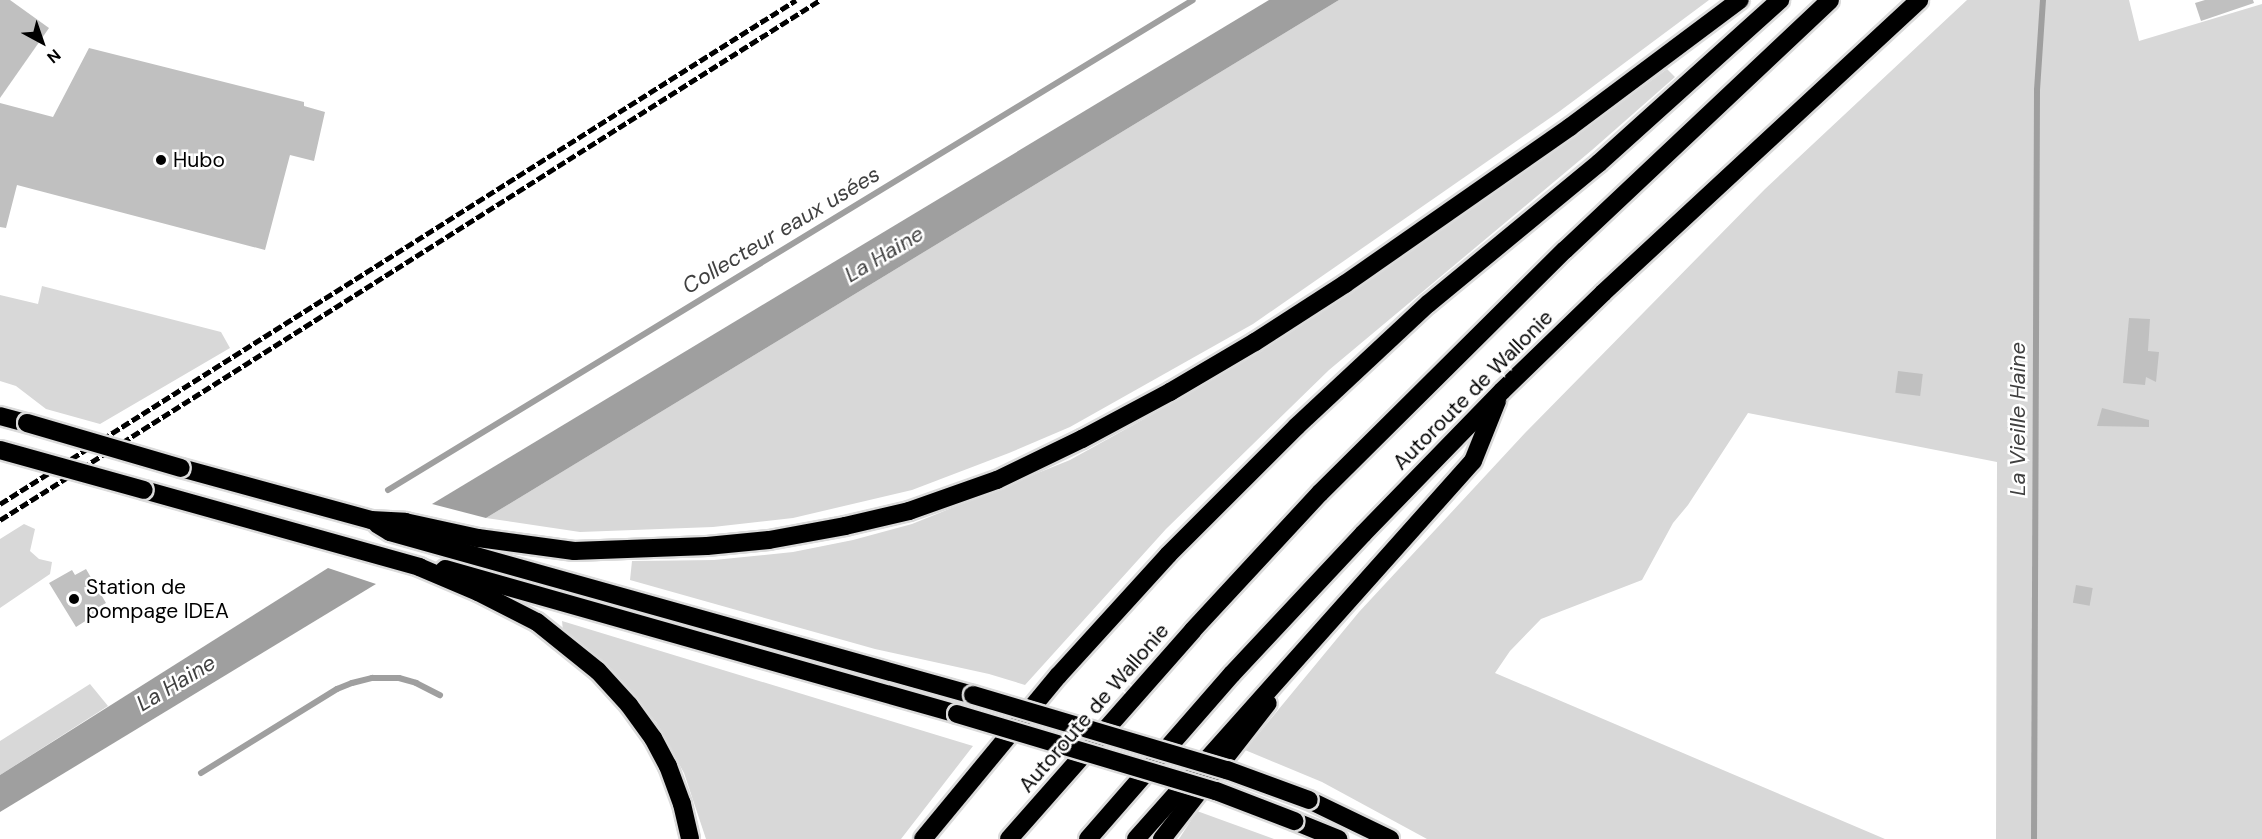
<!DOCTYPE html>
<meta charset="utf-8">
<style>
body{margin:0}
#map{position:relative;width:2262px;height:839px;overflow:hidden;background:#fff;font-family:"DM Sans",sans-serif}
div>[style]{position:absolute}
.green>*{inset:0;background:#d8d8d8}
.water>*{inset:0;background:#9f9f9f}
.stream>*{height:6px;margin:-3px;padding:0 3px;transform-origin:3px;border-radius:3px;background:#9f9f9f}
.building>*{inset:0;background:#c0c0c0;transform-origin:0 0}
.roads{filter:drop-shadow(2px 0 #dbdbdb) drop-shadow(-2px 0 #dbdbdb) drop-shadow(0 2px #dbdbdb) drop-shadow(0 -2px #dbdbdb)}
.motorway>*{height:18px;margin:-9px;padding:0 9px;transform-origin:9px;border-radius:9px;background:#000}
.rail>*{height:4.5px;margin-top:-2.25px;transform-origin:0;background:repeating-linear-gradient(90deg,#000 0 9px,transparent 0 12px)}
.bridges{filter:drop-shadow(2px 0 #dbdbdb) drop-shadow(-2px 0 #dbdbdb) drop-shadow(0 2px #dbdbdb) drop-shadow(0 -2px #dbdbdb)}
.motorway-bridge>*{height:18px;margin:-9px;padding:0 9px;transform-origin:9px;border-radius:9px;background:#000}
.dots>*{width:16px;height:16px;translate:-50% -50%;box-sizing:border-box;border:3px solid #fff;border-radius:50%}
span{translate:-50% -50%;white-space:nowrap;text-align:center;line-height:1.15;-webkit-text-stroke:5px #fff;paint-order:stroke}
.poi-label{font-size:21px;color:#000}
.left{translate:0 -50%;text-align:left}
.street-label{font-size:21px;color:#000}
.water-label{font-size:22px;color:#404040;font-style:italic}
.north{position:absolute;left:12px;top:12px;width:60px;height:60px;-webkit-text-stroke:4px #fff;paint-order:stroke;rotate:140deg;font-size:16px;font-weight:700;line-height:24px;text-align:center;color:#000}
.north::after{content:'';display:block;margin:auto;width:21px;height:27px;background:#000;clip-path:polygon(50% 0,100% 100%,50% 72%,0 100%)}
</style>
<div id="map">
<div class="green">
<i style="clip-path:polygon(1339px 0,1709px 0,1560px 111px,1253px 324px,1070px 427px,1009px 453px,912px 490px,793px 518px,713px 527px,580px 532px,486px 518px)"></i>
<i style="clip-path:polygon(1967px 0,2129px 0,2139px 41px,2262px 4px,2262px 839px,1996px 839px,1997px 462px,1748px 413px,1688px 505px,1673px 523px,1642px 580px,1541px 619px,1510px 651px,1495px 673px,1885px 839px,1427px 839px,1322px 782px,1245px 750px,1359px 612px,1525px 433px,1765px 189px)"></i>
<i style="clip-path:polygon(1667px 69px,1675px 77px,1592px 150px,1329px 370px,1166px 529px,1025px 685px,989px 674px,875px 649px,630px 580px,632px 561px,714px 560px,793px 552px,853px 540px,912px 524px,1070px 460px,1178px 400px,1356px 289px,1581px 132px)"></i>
<i style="clip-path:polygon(42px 286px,221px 332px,230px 348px,100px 424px,46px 409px,16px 386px,0 381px,0 295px,38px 304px)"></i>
<i style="clip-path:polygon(24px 524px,35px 529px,30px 551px,39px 559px,52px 562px,50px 574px,0 608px,0 539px)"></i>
<i style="clip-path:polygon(562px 621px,940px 736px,973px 746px,901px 839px,706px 839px,684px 773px,656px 722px,610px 670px,563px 631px)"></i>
<i style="clip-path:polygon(90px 684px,108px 706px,0 775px,0 741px)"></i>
<i style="clip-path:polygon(1197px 811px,1274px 839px,1179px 839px)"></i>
</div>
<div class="water">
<i style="clip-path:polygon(1269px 0,1339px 0,486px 518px,432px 504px)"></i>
<i style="clip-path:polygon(328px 568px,376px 584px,0 812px,0 775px)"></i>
</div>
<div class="stream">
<i style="left:388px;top:490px;width:942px;rotate:-31.33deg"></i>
<i style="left:201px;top:773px;width:160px;rotate:-31.7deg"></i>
<i style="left:337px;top:689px;width:16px;rotate:-22deg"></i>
<i style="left:352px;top:683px;width:21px;rotate:-14deg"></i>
<i style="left:372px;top:678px;width:27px"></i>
<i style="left:399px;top:678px;width:18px;rotate:16deg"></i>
<i style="left:416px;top:683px;width:27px;rotate:27deg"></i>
<i style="left:2034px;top:839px;width:749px;rotate:-89.77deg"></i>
<i style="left:2037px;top:90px;width:90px;rotate:-86.2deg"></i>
</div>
<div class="building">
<i style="clip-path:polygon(0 0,10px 0,49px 28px,0 98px)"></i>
<i style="clip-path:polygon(2205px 0,2253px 0,2254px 3px,2201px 21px,2195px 3px)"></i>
<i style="clip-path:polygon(89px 48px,304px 102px,304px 106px,325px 112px,314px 161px,290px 155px,265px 250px,17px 185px,6px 228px,0 227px,0 103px,53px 117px)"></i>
<i style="clip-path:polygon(2129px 318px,2150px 319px,2148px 351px,2159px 352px,2156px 382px,2146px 377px,2145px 385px,2123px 383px)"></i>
<i style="left:1898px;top:371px;width:25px;height:22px;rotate:7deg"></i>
<i style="clip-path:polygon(2102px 408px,2149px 420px,2149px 427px,2097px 426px)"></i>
<i style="clip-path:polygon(86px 569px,106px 603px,95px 609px,98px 613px,76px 627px,49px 583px,72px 570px,75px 575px)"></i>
<i style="left:2076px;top:585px;width:17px;height:18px;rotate:10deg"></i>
</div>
<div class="roads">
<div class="motorway">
<i style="left:0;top:416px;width:28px;rotate:15deg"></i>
<i style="left:181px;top:468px;width:197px;rotate:15.3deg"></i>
<i style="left:371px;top:520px;width:34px;rotate:3deg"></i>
<i style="left:405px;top:522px;width:75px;rotate:12.4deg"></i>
<i style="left:478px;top:538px;width:97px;rotate:7.7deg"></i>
<i style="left:574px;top:551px;width:133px;rotate:-2.2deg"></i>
<i style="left:707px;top:546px;width:62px;rotate:-5.5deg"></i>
<i style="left:769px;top:540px;width:77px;rotate:-10.4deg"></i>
<i style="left:845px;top:526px;width:66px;rotate:-13.2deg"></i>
<i style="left:909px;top:511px;width:93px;rotate:-19.4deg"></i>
<i style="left:997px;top:480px;width:94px;rotate:-25.8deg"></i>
<i style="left:1082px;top:439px;width:100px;rotate:-28.1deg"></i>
<i style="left:1170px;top:392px;width:99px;rotate:-30.5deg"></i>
<i style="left:1255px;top:342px;width:107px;rotate:-32.8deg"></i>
<i style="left:1345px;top:284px;width:274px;rotate:-34.9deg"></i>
<i style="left:1570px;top:127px;width:212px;rotate:-36.8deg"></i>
<i style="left:144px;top:490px;width:286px;rotate:15.6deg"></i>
<i style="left:419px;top:567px;width:64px;rotate:23deg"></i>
<i style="left:478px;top:592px;width:66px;rotate:27deg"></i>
<i style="left:537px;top:622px;width:78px;rotate:38.8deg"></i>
<i style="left:598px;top:671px;width:46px;rotate:47.6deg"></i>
<i style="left:629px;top:705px;width:41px;rotate:54deg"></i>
<i style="left:653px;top:738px;width:32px;rotate:62deg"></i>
<i style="left:668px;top:766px;width:40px;rotate:69.8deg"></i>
<i style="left:682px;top:804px;width:36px;rotate:77deg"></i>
<i style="left:377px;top:524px;width:15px;rotate:32deg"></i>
<i style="left:390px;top:532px;width:605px;rotate:15.62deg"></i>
<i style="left:445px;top:569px;width:532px;rotate:15.81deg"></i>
<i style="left:1309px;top:800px;width:90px;rotate:25.7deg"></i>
<i style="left:1294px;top:821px;width:48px;rotate:22.2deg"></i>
<i style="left:923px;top:839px;width:212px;rotate:-50.4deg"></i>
<i style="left:1058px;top:676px;width:164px;rotate:-47.7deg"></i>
<i style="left:1168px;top:555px;width:182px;rotate:-45deg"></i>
<i style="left:1297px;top:426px;width:179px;rotate:-43deg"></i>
<i style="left:1428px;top:304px;width:222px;rotate:-39.5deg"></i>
<i style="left:1599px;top:163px;width:244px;rotate:-42deg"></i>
<i style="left:1009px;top:839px;width:278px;rotate:-48.6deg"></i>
<i style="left:1193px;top:630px;width:187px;rotate:-47.2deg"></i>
<i style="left:1320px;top:493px;width:345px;rotate:-44.8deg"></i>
<i style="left:1565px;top:250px;width:364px;rotate:-43.3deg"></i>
<i style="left:1088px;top:839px;width:219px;rotate:-48.9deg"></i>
<i style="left:1232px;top:674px;width:192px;rotate:-46.9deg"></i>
<i style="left:1363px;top:534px;width:199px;rotate:-45.8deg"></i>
<i style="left:1502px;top:391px;width:141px;rotate:-44.1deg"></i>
<i style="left:1603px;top:293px;width:431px;rotate:-42.8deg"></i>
<i style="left:1136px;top:839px;width:506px;rotate:-48.28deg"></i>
<i style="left:1473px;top:461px;width:65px;rotate:-68.2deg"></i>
<i style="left:1162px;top:839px;width:172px;rotate:-52.1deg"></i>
</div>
</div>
<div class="rail">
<i style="left:0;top:504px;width:942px;rotate:-32.34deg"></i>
<i style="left:0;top:520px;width:971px;rotate:-32.38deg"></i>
</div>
<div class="bridges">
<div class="motorway-bridge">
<i style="left:27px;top:423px;width:160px;rotate:16.3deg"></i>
<i style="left:0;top:450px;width:149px;rotate:15.5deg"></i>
<i style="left:973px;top:695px;width:265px;rotate:16.5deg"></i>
<i style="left:1227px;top:770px;width:87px;rotate:20.1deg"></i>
<i style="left:957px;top:714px;width:270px;rotate:16.6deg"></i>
<i style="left:1216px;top:791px;width:84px;rotate:21deg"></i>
</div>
</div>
<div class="dots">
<i style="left:161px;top:160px;background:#000"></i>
<i style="left:74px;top:599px;background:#000"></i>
</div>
<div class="poi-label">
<span class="left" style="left:173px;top:160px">Hubo</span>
<span class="left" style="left:86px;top:599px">Station de<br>pompage IDEA</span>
</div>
<div class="street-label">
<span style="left:1473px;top:390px;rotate:-45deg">Autoroute de Wallonie</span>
<span style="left:1094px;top:708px;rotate:-49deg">Autoroute de Wallonie</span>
</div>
<div class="water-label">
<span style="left:781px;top:230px;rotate:-31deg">Collecteur eaux usées</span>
<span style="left:884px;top:254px;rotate:-31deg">La Haine</span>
<span style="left:2018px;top:419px;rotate:-90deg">La Vieille Haine</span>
<span style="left:176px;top:683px;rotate:-31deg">La Haine</span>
</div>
<div class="north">N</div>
</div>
